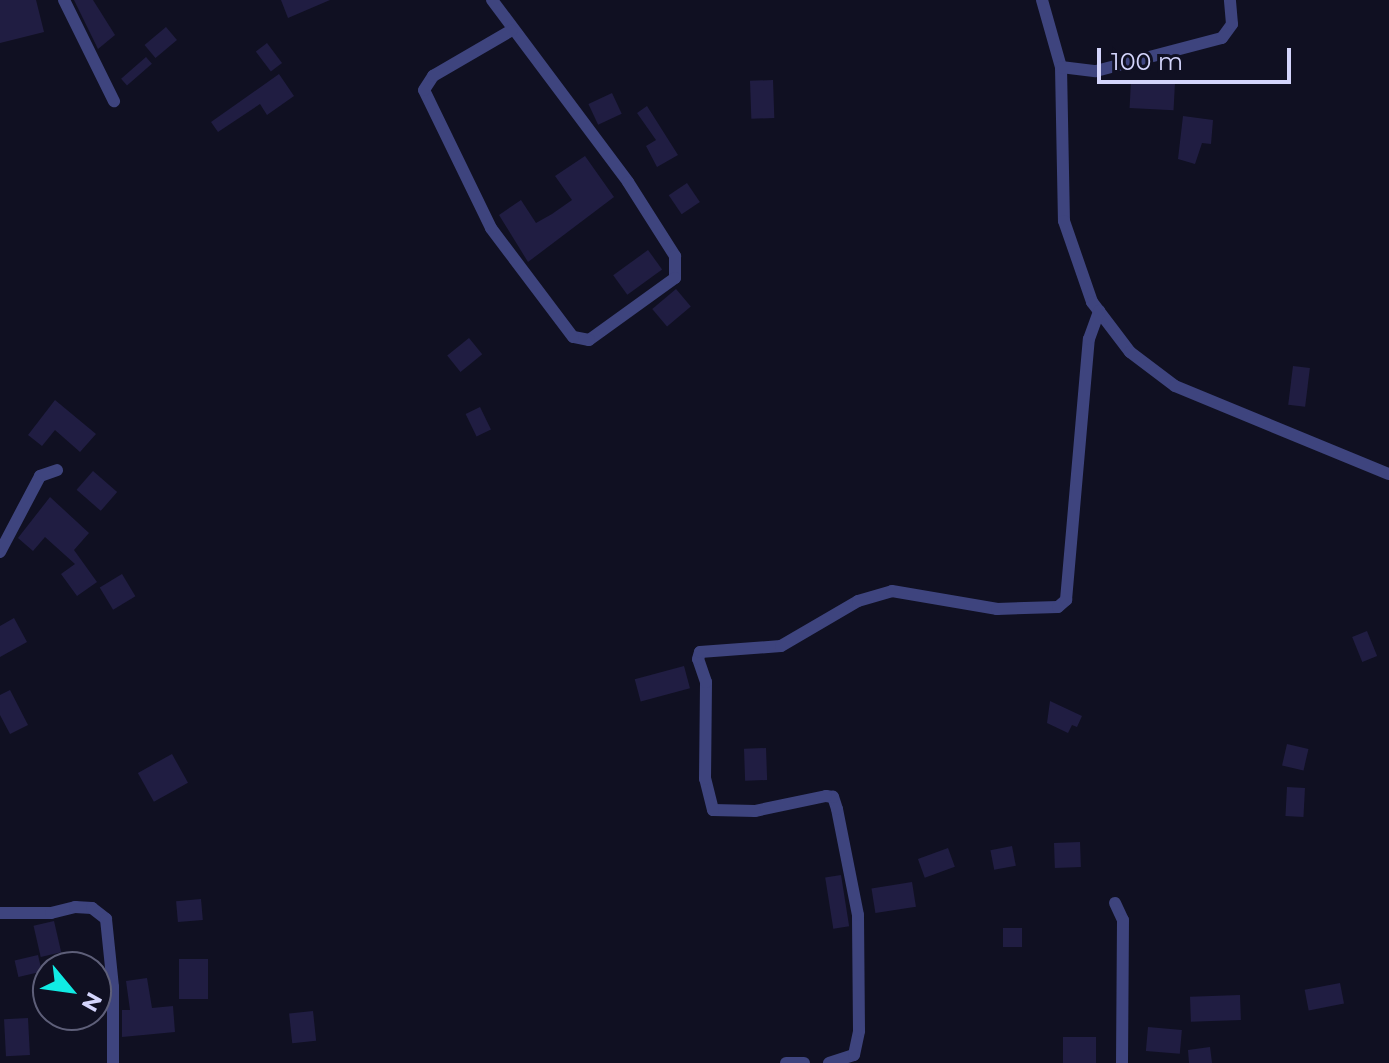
<!DOCTYPE html>
<style>
body{margin:0}
#map{position:relative;width:1389px;height:1063px;overflow:hidden;background:#101022;font-family:Montserrat,sans-serif}
div>[style]{position:absolute}
.building>*{inset:0;background:#201d42;transform-origin:0 0}
.street>*{height:12px;margin:-6px;padding:0 6px;transform-origin:6px;border-radius:6px;background:#3e447e}
span{translate:-50% -50%;white-space:nowrap;text-align:center;line-height:1.15;-webkit-text-stroke:8px #101022;paint-order:stroke}
.north{position:absolute;left:32px;top:951px;width:80px;height:80px;box-sizing:border-box;background:#101022;border:2px solid #5e5f79;border-radius:50%;rotate:119deg;font-size:22px;font-weight:700;line-height:32px;text-align:center;color:#d4d5fc}
.north::after{content:'';display:block;margin:auto;width:28px;height:36px;background:#11ebe4;clip-path:polygon(50% 0,100% 100%,50% 72%,0 100%)}
.scale{position:absolute;left:1097px;top:48px;width:194px;height:36px;box-sizing:border-box;border:4px solid #d4d5fc;border-top:0;padding-left:10px;font-size:24px;line-height:28px;white-space:nowrap;color:#d4d5fc;-webkit-text-stroke:6px #101022;paint-order:stroke}
</style>
<div id="map">
<div class="building">
<i style="clip-path:polygon(0 0,36px 0,44px 32px,0 43px)"></i>
<i style="clip-path:polygon(74px 0,93px 0,115px 35px,98px 49px)"></i>
<i style="clip-path:polygon(281px 0,330px 0,288px 18px)"></i>
<i style="left:166px;top:27px;width:17px;height:28px;rotate:50deg"></i>
<i style="left:267px;top:43px;width:25px;height:14px;rotate:53deg"></i>
<i style="left:146px;top:57px;width:9px;height:33px;rotate:49deg"></i>
<i style="clip-path:polygon(279px 74px,294px 96px,267px 115px,260px 104px,218px 132px,211px 122px)"></i>
<i style="left:773px;top:80px;width:38px;height:23px;rotate:88deg"></i>
<i style="left:1131px;top:81px;width:44px;height:27px;rotate:3deg"></i>
<i style="left:612px;top:93px;width:23px;height:26px;rotate:65deg"></i>
<i style="clip-path:polygon(647px 106px,678px 155px,657px 167px,646px 146px,656px 140px,637px 113px)"></i>
<i style="clip-path:polygon(1183px 116px,1213px 120px,1211px 144px,1202px 143px,1195px 164px,1178px 159px)"></i>
<i style="clip-path:polygon(585px 156px,614px 197px,528px 262px,499px 215px,521px 200px,536px 223px,552px 214px,572px 200px,555px 176px)"></i>
<i style="left:687px;top:183px;width:23px;height:22px;rotate:56deg"></i>
<i style="left:648px;top:250px;width:24px;height:43px;rotate:54deg"></i>
<i style="left:676px;top:289px;width:23px;height:31px;rotate:50deg"></i>
<i style="left:469px;top:338px;width:21px;height:28px;rotate:51deg"></i>
<i style="left:1293px;top:366px;width:17px;height:39px;rotate:7deg"></i>
<i style="clip-path:polygon(55px 400px,96px 434px,80px 452px,55px 430px,42px 446px,28px 435px)"></i>
<i style="left:480px;top:407px;width:25px;height:16px;rotate:64deg"></i>
<i style="left:93px;top:471px;width:32px;height:25px;rotate:41deg"></i>
<i style="clip-path:polygon(50px 497px,89px 533px,74px 550px,97px 582px,77px 596px,61px 574px,75px 564px,45px 537px,33px 551px,18px 538px)"></i>
<i style="left:122px;top:574px;width:26px;height:26px;rotate:59deg"></i>
<i style="clip-path:polygon(14px 618px,27px 642px,0 657px,0 626px)"></i>
<i style="left:1367px;top:631px;width:27px;height:16px;rotate:68deg"></i>
<i style="left:684px;top:666px;width:23px;height:51px;rotate:75deg"></i>
<i style="clip-path:polygon(10px 690px,28px 725px,10px 734px,0 715px,0 695px)"></i>
<i style="clip-path:polygon(1050px 701px,1082px 716px,1077px 727px,1072px 725px,1068px 733px,1047px 723px)"></i>
<i style="left:1287px;top:744px;width:22px;height:22px;rotate:13deg"></i>
<i style="left:766px;top:748px;width:32px;height:22px;rotate:88deg"></i>
<i style="left:172px;top:754px;width:33px;height:39px;rotate:61deg"></i>
<i style="left:1287px;top:787px;width:18px;height:29px;rotate:3deg"></i>
<i style="left:1080px;top:842px;width:25px;height:26px;rotate:88deg"></i>
<i style="left:1012px;top:846px;width:20px;height:22px;rotate:79deg"></i>
<i style="left:948px;top:848px;width:20px;height:32px;rotate:70deg"></i>
<i style="left:841px;top:875px;width:52px;height:16px;rotate:81deg"></i>
<i style="left:912px;top:882px;width:25px;height:41px;rotate:81deg"></i>
<i style="left:201px;top:899px;width:21px;height:25px;rotate:85deg"></i>
<i style="left:54px;top:921px;width:32px;height:21px;rotate:77deg"></i>
<i style="left:1003px;top:928px;width:19px;height:19px"></i>
<i style="left:38px;top:955px;width:17px;height:24px;rotate:77deg"></i>
<i style="left:179px;top:959px;width:29px;height:40px"></i>
<i style="clip-path:polygon(147px 978px,152px 1008px,173px 1006px,175px 1032px,122px 1037px,122px 1010px,130px 1010px,126px 981px)"></i>
<i style="left:1340px;top:983px;width:21px;height:36px;rotate:79deg"></i>
<i style="left:1240px;top:995px;width:25px;height:50px;rotate:88deg"></i>
<i style="left:313px;top:1011px;width:30px;height:24px;rotate:84deg"></i>
<i style="left:28px;top:1018px;width:37px;height:24px;rotate:87deg"></i>
<i style="left:1148px;top:1027px;width:34px;height:24px;rotate:5deg"></i>
<i style="left:1096px;top:1037px;width:26px;height:33px;rotate:90deg"></i>
<i style="clip-path:polygon(1210px 1047px,1212px 1063px,1189px 1063px,1188px 1050px)"></i>
</div>
<div class="street">
<i style="left:64px;top:0;width:113px;rotate:63.7deg"></i>
<i style="left:492px;top:0;width:227px;rotate:53.2deg"></i>
<i style="left:628px;top:182px;width:88px;rotate:57.6deg"></i>
<i style="left:675px;top:256px;width:22px;rotate:90deg"></i>
<i style="left:675px;top:278px;width:106px;rotate:144.2deg"></i>
<i style="left:589px;top:340px;width:16px;rotate:-169deg"></i>
<i style="left:573px;top:337px;width:136px;rotate:-127deg"></i>
<i style="left:491px;top:228px;width:153px;rotate:-115.9deg"></i>
<i style="left:424px;top:90px;width:17px;rotate:-57deg"></i>
<i style="left:433px;top:76px;width:91px;rotate:-30.2deg"></i>
<i style="left:1042px;top:0;width:70px;rotate:74.2deg"></i>
<i style="left:1061px;top:67px;width:154px;rotate:88.9deg"></i>
<i style="left:1064px;top:221px;width:86px;rotate:70.9deg"></i>
<i style="left:1092px;top:302px;width:63px;rotate:52.8deg"></i>
<i style="left:1130px;top:352px;width:56px;rotate:37.1deg"></i>
<i style="left:1175px;top:386px;width:231px;rotate:22.4deg"></i>
<i style="left:1061px;top:67px;width:35px;rotate:7deg"></i>
<i style="left:1096px;top:71px;width:130px;rotate:-14.7deg"></i>
<i style="left:1222px;top:38px;width:17px;rotate:-54deg"></i>
<i style="left:1232px;top:24px;width:24px;rotate:-95deg"></i>
<i style="left:0;top:552px;width:86px;rotate:-62.2deg"></i>
<i style="left:40px;top:476px;width:18px;rotate:-19deg"></i>
<i style="left:1115px;top:903px;width:19px;rotate:65deg"></i>
<i style="left:1123px;top:920px;width:143px;rotate:90.4deg"></i>
<i style="left:0;top:913px;width:51px"></i>
<i style="left:51px;top:913px;width:25px;rotate:-14deg"></i>
<i style="left:75px;top:907px;width:17px;rotate:3deg"></i>
<i style="left:92px;top:908px;width:18px;rotate:38deg"></i>
<i style="left:106px;top:919px;width:68px;rotate:84.1deg"></i>
<i style="left:113px;top:987px;width:76px;rotate:90deg"></i>
<i style="left:786px;top:1063px;width:18px"></i>
<i style="left:829px;top:1063px;width:26px;rotate:-18deg"></i>
<i style="left:854px;top:1055px;width:25px;rotate:-78deg"></i>
<i style="left:859px;top:1031px;width:116px;rotate:-90.5deg"></i>
<i style="left:858px;top:915px;width:108px;rotate:-101.2deg"></i>
<i style="left:837px;top:809px;width:13px;rotate:-108deg"></i>
<i style="left:833px;top:797px;width:7px;rotate:-172deg"></i>
<i style="left:826px;top:796px;width:73px;rotate:168.1deg"></i>
<i style="left:755px;top:811px;width:42px;rotate:-178.6deg"></i>
<i style="left:713px;top:810px;width:32px;rotate:-104deg"></i>
<i style="left:705px;top:779px;width:97px;rotate:-89.4deg"></i>
<i style="left:706px;top:682px;width:24px;rotate:-109deg"></i>
<i style="left:698px;top:659px;width:7px;rotate:-74deg"></i>
<i style="left:700px;top:652px;width:81px;rotate:-4.2deg"></i>
<i style="left:781px;top:646px;width:89px;rotate:-30.3deg"></i>
<i style="left:858px;top:601px;width:35px;rotate:-16deg"></i>
<i style="left:892px;top:591px;width:107px;rotate:9.7deg"></i>
<i style="left:997px;top:609px;width:61px;rotate:-1.9deg"></i>
<i style="left:1058px;top:607px;width:11px;rotate:-41deg"></i>
<i style="left:1066px;top:600px;width:262px;rotate:-85deg"></i>
<i style="left:1089px;top:339px;width:30px;rotate:-70deg"></i>
</div>
<div class="north">N</div>
<div class="scale">100 m</div>
</div>
